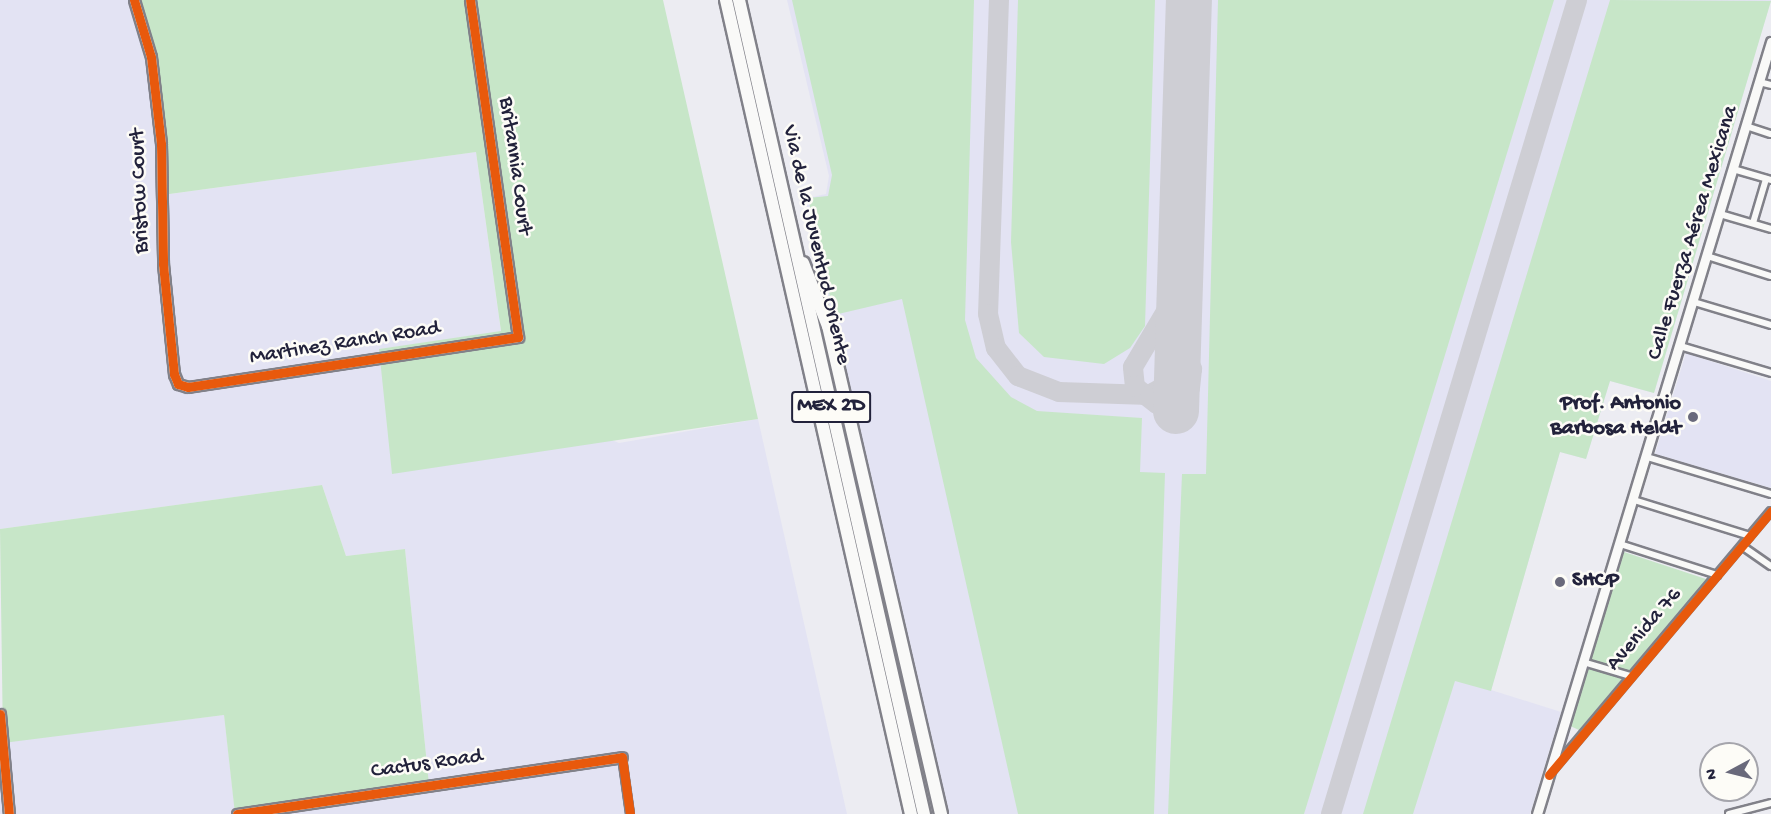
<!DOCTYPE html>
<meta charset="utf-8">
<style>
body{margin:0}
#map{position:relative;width:1771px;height:814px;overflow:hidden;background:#ececf2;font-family:"Gochi Hand",sans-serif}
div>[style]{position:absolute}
.built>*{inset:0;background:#e3e3f3}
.green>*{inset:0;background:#c7e6c8}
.taxiway>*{height:20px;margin:-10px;padding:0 10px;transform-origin:10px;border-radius:10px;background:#ceced4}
.runway>*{height:46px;margin:-23px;padding:0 23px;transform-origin:23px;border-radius:23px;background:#ceced4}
.roads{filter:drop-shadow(2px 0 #818189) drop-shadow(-2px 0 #818189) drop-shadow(0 2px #818189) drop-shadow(0 -2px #818189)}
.street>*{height:6px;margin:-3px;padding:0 3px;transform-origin:3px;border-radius:3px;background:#f9f9f8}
.secondary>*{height:9px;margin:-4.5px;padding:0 4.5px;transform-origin:4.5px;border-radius:4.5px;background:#f9f9f8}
.highway>*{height:12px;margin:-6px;padding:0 6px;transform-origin:6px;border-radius:6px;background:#f9f9f8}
.cycleway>*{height:9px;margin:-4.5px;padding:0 4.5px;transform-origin:4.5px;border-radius:4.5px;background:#e8590c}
.dots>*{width:16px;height:16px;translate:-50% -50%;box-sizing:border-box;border:3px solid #fdfcf7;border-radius:50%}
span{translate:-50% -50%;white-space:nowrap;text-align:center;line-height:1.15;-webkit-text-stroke:5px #fdfcf7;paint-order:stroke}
.shield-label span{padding:2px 4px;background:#fdfcf7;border:2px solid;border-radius:4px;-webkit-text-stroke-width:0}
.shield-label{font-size:21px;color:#22223b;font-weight:700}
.street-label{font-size:22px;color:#22223b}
.poi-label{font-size:22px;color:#22223b;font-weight:700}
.right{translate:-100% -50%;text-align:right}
.left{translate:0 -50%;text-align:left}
.north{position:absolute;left:1699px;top:742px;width:60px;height:60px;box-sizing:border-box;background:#fdfcf7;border:2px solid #a5a5ac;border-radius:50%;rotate:263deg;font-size:16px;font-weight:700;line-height:24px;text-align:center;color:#22223b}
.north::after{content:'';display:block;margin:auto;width:21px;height:27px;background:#69697b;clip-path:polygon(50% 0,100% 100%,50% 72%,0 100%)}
</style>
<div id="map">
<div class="built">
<i style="clip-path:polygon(0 0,134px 0,146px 32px,163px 195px,476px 152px,501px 332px,380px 349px,619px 443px,758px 419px,847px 814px,0 814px,0 714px,3px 742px,224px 715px,235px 812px,429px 784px,405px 549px,346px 556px,322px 485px,0 529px)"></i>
<i style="clip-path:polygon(787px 0,1771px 0,1654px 393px,1610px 381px,1586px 459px,1560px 452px,1491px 690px,1561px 712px,1530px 814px,944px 814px,859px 425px,803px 199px,826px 194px,829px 176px)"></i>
<i style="clip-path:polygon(1686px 353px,1771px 381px,1771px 488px,1655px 454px)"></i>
</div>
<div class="green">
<i style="clip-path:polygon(140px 0,663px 0,758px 419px,392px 474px,379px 349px,501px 331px,476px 152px,162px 195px)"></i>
<i style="clip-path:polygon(792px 0,974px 0,965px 320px,976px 358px,1011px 397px,1037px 411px,1142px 418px,1140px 472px,1165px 473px,1154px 814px,1018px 814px,902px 299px,834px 315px,808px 198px,828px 196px,832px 175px)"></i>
<i style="clip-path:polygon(1018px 0,1155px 0,1145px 326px,1130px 348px,1104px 364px,1044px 357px,1019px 333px,1011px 242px)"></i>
<i style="clip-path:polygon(1218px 0,1554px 0,1304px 814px,1168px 814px,1182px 474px,1206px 474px)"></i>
<i style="clip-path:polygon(1610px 0,1771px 1px,1654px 393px,1610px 381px,1586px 459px,1560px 452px,1491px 691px,1455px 681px,1413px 814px,1363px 814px)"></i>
<i style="clip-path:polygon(322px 485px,346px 556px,405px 549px,429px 784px,235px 814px,224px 715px,3px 743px,0 529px)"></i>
<i style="clip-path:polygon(1624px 552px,1706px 579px,1579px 730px,1568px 725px)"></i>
</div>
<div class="taxiway">
<i style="left:999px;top:0;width:314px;rotate:92deg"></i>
<i style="left:988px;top:314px;width:35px;rotate:77deg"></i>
<i style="left:996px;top:348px;width:36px;rotate:52deg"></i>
<i style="left:1018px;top:376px;width:44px;rotate:21.3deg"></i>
<i style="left:1059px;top:392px;width:90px;rotate:1.9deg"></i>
<i style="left:1149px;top:395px;width:21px;rotate:-29deg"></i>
<i style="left:1167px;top:385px;width:21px;rotate:-62deg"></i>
<i style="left:1179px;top:331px;width:15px;rotate:86deg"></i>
<i style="left:1180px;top:346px;width:26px;rotate:62deg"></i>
<i style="left:1192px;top:369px;width:19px;rotate:96deg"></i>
<i style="left:1190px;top:388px;width:19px;rotate:137deg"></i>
<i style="left:1176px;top:401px;width:19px;rotate:171deg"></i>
<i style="left:1157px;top:404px;width:28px;rotate:-142deg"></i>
<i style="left:1135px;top:387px;width:20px;rotate:-96deg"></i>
<i style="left:1133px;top:367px;width:86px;rotate:-59.3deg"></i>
<i style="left:1177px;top:293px;width:17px;rotate:-80deg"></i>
<i style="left:1331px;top:814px;width:850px;rotate:-73.18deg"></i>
</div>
<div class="runway">
<i style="left:1176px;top:411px;width:411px;rotate:-88.2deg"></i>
</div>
<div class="roads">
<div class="street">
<i style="left:1759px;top:82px;width:12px;rotate:14deg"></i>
<i style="left:1746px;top:126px;width:26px;rotate:18deg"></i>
<i style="left:1733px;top:169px;width:40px;rotate:16deg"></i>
<i style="left:1720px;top:214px;width:53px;rotate:16.4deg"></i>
<i style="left:1753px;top:223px;width:46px;rotate:-73.5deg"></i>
<i style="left:1707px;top:256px;width:67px;rotate:17.4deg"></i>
<i style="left:1694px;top:302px;width:80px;rotate:16.6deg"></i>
<i style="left:1680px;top:346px;width:95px;rotate:16.5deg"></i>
<i style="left:1647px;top:457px;width:129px;rotate:16.6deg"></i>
<i style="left:1634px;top:500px;width:121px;rotate:17.2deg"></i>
<i style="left:1620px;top:544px;width:102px;rotate:17.7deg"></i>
<i style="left:1742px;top:546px;width:35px;rotate:35deg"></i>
<i style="left:1583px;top:662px;width:49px;rotate:16.6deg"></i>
<i style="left:622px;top:757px;width:58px;rotate:82deg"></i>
<i style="left:1551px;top:772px;width:341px;rotate:-49.9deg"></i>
<i style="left:1729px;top:814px;width:43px;rotate:-14.7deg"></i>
</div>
<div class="secondary">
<i style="left:134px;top:0;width:59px;rotate:73.4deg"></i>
<i style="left:151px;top:57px;width:88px;rotate:83.4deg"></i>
<i style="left:161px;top:144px;width:120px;rotate:89deg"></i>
<i style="left:163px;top:264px;width:111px;rotate:84.3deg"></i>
<i style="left:174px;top:374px;width:11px;rotate:68deg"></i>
<i style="left:178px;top:384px;width:10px;rotate:17deg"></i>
<i style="left:188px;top:387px;width:334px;rotate:-8.6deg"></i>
<i style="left:518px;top:337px;width:340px;rotate:-98.1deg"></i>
<i style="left:0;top:714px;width:100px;rotate:84.9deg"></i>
<i style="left:237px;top:814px;width:389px;rotate:-8.4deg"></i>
<i style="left:1537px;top:814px;width:807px;rotate:-73.14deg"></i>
</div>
<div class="highway">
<i style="left:726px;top:0;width:835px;rotate:77.2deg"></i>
<i style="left:739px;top:0;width:835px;rotate:77.2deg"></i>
<i style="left:803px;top:263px;width:68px;rotate:68.4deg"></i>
<i style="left:828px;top:326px;width:501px;rotate:76.96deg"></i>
</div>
</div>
<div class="cycleway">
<i style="left:134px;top:0;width:59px;rotate:73.4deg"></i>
<i style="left:151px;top:57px;width:88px;rotate:83.4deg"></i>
<i style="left:161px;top:144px;width:120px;rotate:89deg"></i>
<i style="left:163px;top:264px;width:111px;rotate:84.3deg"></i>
<i style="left:174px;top:374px;width:11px;rotate:68deg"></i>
<i style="left:178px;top:384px;width:10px;rotate:17deg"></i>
<i style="left:188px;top:387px;width:334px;rotate:-8.6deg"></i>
<i style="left:518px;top:337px;width:340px;rotate:-98.1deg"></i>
<i style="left:0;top:714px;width:100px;rotate:84.9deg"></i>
<i style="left:1549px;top:775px;width:345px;rotate:-49.9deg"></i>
<i style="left:237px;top:814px;width:389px;rotate:-8.4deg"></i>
<i style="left:622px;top:757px;width:58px;rotate:82deg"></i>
</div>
<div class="dots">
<i style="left:1693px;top:417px;background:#69697b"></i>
<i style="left:1560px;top:582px;background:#69697b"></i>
</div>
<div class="shield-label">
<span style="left:831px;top:407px">MEX 2D</span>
</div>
<div class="street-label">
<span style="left:514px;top:166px;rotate:82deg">Britannia Court</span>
<span style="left:141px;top:191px;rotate:-92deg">Bristow Court</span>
<span style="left:1694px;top:233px;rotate:-73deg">Calle Fuerza Aérea Mexicana</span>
<span style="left:815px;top:245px;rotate:77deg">Via de la Juventud Oriente</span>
<span style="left:345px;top:344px;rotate:-9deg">Martinez Ranch Road</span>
<span style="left:1645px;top:630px;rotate:-49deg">Avenida 76</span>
<span style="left:427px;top:765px;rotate:-8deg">Cactus Road</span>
</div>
<div class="poi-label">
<span class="right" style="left:1681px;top:417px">Prof. Antonio<br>Barbosa Heldt</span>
<span class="left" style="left:1572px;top:582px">SHCP</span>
</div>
<div class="north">N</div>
</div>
